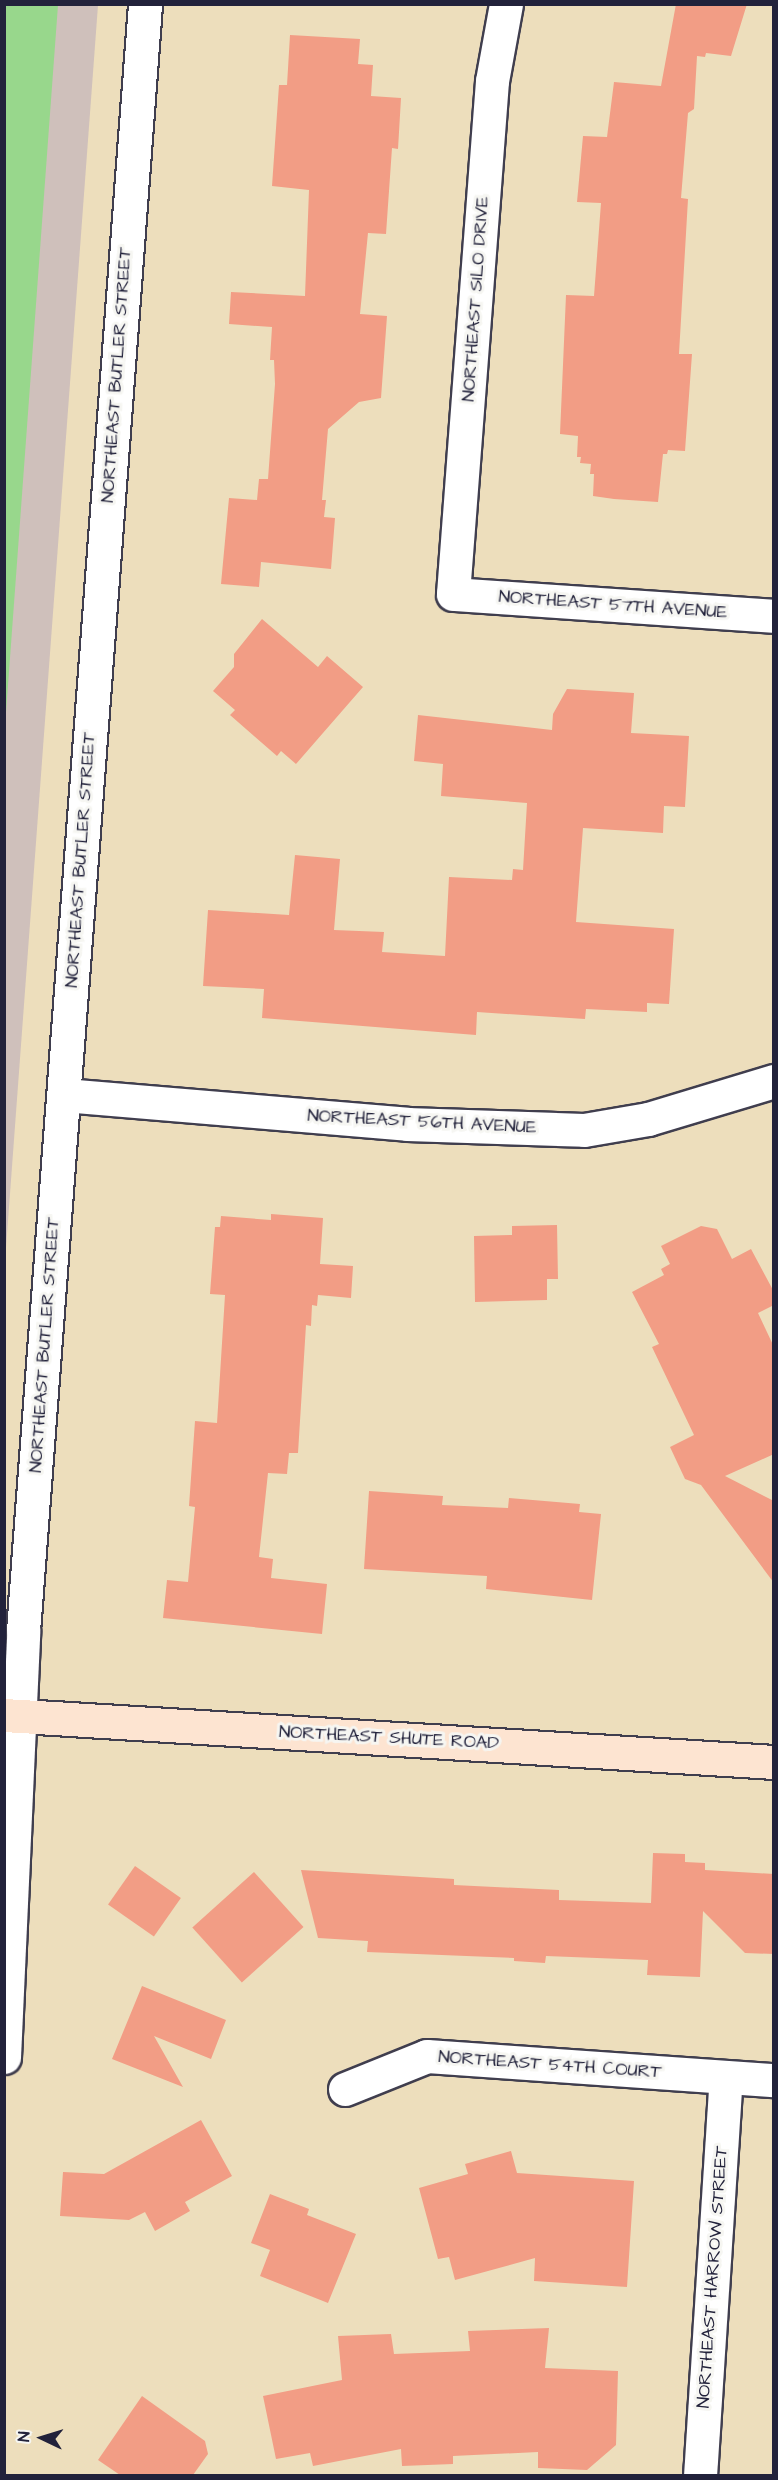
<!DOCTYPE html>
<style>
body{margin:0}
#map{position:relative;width:778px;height:2480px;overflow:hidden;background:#eddebc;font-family:"Architects Daughter",sans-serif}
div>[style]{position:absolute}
.industrial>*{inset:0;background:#cfc0bb}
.green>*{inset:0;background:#98d78c}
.building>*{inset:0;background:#f29d85;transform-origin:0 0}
.roads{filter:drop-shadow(2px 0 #403e4e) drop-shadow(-2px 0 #403e4e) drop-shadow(0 2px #403e4e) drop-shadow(0 -2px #403e4e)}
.minor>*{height:33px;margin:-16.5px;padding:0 16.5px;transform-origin:16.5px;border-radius:16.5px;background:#fff}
.tertiary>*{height:33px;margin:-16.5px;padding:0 16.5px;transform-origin:16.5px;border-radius:16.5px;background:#fff}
.secondary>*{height:33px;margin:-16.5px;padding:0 16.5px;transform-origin:16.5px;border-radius:16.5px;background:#fde4d1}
span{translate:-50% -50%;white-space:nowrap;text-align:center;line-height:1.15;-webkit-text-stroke:6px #f6f6f2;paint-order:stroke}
.street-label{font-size:18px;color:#22223b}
.frame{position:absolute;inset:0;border:6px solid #22223b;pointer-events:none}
.north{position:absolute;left:12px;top:2408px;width:60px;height:60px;-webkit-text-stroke:4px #f6f6f2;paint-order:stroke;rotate:274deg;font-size:16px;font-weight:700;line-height:24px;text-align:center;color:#22223b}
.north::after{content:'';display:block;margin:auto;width:21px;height:27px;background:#22223b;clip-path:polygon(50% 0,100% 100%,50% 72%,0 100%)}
</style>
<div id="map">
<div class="industrial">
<i style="clip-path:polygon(5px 5px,98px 5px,5px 1261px)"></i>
</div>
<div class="green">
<i style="clip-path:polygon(5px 4px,58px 5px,5px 726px,4px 5px)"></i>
</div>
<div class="building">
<i style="clip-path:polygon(676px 4px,747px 4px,731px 56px,706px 53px,705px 57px,697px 56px,694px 109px,688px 113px,681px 198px,688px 199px,679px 354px,692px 354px,685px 451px,668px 450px,667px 454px,663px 454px,658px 502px,614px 499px,593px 496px,594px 474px,590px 474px,591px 464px,580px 463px,581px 457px,577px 457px,578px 436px,560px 434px,566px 295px,594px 296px,601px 203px,577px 202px,583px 136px,607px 137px,614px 82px,661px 86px)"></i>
<i style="clip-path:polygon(290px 35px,360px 39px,358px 64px,373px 65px,371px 96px,401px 98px,398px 149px,392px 148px,386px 234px,368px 233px,360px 314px,387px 316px,381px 398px,359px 402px,328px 429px,322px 500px,326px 500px,324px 517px,335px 518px,331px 569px,261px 562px,259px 587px,221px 584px,229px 498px,257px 500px,259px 479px,268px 479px,275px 384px,274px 360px,270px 360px,272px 327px,229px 324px,231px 292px,305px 296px,309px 190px,272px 186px,279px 85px,287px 85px)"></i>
<i style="clip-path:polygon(262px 619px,318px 667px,327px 656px,363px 687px,296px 764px,281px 751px,277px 756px,230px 715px,235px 710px,213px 691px,234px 667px,234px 654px)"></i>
<i style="clip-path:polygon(567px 689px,634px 693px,631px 733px,689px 736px,685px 807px,664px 806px,663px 833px,583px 828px,576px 922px,674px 929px,669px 1004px,647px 1003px,647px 1012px,586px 1009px,585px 1019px,477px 1012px,476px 1035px,262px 1018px,264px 989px,203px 986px,208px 910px,289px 915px,295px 855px,340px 859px,334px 930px,384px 932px,382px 952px,445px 956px,449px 877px,512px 880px,513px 869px,523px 870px,527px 803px,441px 796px,443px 764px,414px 761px,418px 715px,552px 730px,553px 714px)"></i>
<i style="clip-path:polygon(271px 1214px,323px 1218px,320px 1264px,353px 1266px,351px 1298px,318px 1295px,317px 1306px,312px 1305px,311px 1326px,306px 1325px,298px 1453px,289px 1453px,287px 1474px,268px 1473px,259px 1557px,273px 1559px,271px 1578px,327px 1584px,322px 1634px,163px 1618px,167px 1580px,188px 1582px,195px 1507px,189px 1506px,195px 1421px,217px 1423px,225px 1295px,210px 1294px,215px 1227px,220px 1227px,221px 1216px,271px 1220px)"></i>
<i style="clip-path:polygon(557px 1225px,558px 1279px,547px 1279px,547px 1300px,475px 1302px,474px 1236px,512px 1235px,512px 1226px)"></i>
<i style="clip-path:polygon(701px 1226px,717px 1229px,732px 1259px,751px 1249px,774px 1292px,774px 1305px,758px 1313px,774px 1347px,774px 1454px,725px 1476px,774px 1501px,774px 1583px,701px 1485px,685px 1479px,670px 1447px,694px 1435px,652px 1347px,659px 1344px,632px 1292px,664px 1275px,661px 1269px,670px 1264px,661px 1246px)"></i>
<i style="clip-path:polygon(369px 1491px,443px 1496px,442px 1505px,508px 1508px,509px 1498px,580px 1504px,579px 1512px,601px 1514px,592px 1600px,486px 1589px,487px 1576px,364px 1569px)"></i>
<i style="clip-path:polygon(653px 1853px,685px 1854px,685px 1862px,705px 1863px,705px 1870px,774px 1874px,774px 1954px,745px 1953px,703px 1911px,700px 1977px,647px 1975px,648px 1960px,546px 1956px,545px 1963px,514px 1961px,514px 1958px,367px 1952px,368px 1941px,318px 1938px,301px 1870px,454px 1879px,454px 1885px,559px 1890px,559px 1900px,651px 1903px)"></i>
<i style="left:135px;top:1866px;width:56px;height:47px;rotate:35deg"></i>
<i style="left:254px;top:1872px;width:74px;height:83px;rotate:48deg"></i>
<i style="clip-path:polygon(142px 1986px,226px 2020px,211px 2059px,154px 2036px,183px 2087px,112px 2059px)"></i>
<i style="clip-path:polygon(201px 2120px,232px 2176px,185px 2202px,190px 2211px,155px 2231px,145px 2212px,129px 2220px,60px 2216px,63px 2172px,104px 2174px)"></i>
<i style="clip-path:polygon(511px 2151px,517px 2173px,634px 2181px,627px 2287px,534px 2281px,535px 2258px,455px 2280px,449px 2257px,438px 2259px,419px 2188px,468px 2174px,465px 2164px)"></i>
<i style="clip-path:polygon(270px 2194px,309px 2209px,307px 2215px,356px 2234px,328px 2303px,260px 2276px,270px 2250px,251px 2243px)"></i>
<i style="clip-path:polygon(549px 2328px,545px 2368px,618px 2371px,616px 2445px,587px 2470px,538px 2468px,538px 2452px,453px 2456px,453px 2464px,402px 2466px,401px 2449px,313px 2466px,310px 2453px,276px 2459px,263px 2396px,342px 2380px,338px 2336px,391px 2334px,394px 2354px,470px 2351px,468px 2331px)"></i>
<i style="clip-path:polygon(142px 2396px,205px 2441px,208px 2454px,193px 2475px,120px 2475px,98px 2460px)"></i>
</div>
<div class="roads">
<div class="minor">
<i style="left:506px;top:4px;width:78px;rotate:100.3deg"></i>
<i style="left:492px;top:81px;width:514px;rotate:94.35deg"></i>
<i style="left:453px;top:594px;width:322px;rotate:3.9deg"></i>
<i style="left:64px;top:1095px;width:344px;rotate:4.8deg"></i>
<i style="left:407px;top:1124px;width:177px;rotate:1.9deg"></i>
<i style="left:584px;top:1130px;width:65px;rotate:-9.8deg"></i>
<i style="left:648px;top:1119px;width:132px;rotate:-16.8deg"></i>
<i style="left:345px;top:2089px;width:88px;rotate:-21.9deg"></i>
<i style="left:427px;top:2056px;width:348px;rotate:4deg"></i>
<i style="left:700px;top:2476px;width:399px;rotate:-86.3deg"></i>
</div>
<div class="tertiary">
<i style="left:4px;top:2057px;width:426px;rotate:-87.4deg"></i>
<i style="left:23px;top:1631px;width:1632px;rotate:-85.71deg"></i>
</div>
<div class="secondary">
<i style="left:4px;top:1715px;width:771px;rotate:3.49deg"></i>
</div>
</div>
<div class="street-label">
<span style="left:476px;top:299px;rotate:-86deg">NORTHEAST SILO DRIVE</span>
<span style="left:117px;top:375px;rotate:-86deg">NORTHEAST BUTLER STREET</span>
<span style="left:613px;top:605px;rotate:4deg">NORTHEAST 57TH AVENUE</span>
<span style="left:81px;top:860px;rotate:-86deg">NORTHEAST BUTLER STREET</span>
<span style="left:422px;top:1122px;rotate:3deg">NORTHEAST 56TH AVENUE</span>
<span style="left:45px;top:1345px;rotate:-86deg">NORTHEAST BUTLER STREET</span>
<span style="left:389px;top:1738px;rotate:3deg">NORTHEAST SHUTE ROAD</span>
<span style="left:550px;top:2065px;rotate:4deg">NORTHEAST 54TH COURT</span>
<span style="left:713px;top:2277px;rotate:-86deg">NORTHEAST HARROW STREET</span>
</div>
<div class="frame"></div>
<div class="north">N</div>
</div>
